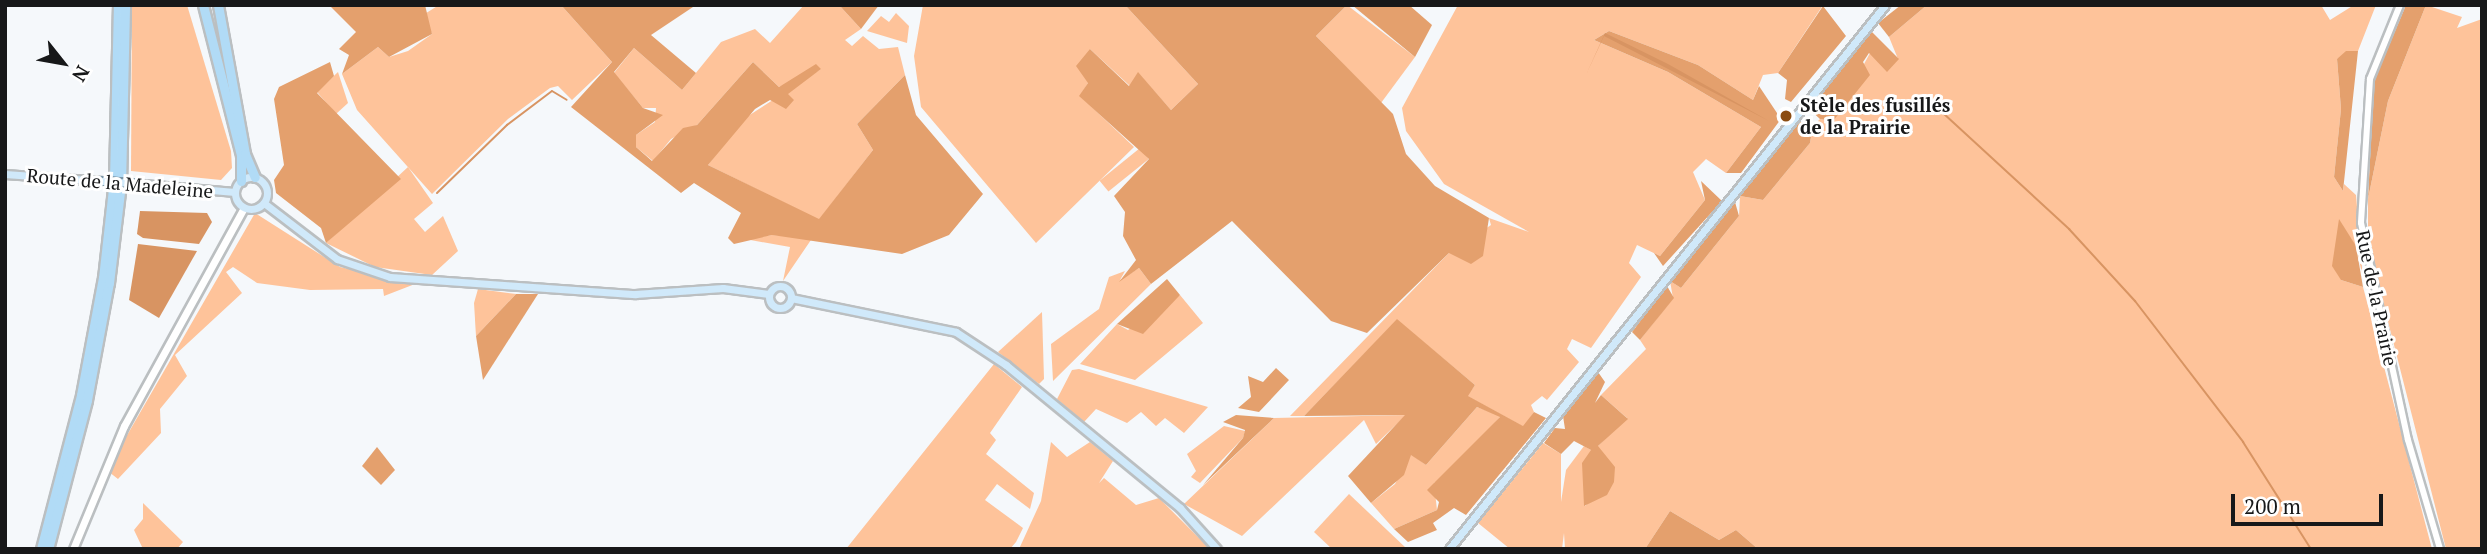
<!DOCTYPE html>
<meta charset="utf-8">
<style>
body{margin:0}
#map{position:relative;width:2487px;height:554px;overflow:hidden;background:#f5f8fb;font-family:"PT Serif",serif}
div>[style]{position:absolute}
.green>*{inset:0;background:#fec39a;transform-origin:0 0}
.forest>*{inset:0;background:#e4a06d}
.water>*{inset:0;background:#d89462}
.stream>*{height:2px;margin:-1px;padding:0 1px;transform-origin:1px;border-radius:1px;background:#d89462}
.roads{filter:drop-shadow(2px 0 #bbbfc1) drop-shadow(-2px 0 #bbbfc1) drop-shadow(0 2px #bbbfc1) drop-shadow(0 -2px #bbbfc1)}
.tertiary>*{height:6px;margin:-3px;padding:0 3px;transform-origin:3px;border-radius:3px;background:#fff}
.secondary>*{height:7px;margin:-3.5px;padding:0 3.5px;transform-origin:3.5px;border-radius:3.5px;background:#fff}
.primary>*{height:7px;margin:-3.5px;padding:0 3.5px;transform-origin:3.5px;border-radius:3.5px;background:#d0e9fa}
.primary>.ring{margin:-3.5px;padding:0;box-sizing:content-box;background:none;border:7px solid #d0e9fa;border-radius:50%}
.motorway>*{height:9px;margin:-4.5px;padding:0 4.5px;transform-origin:4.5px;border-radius:4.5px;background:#b1dbf6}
.bridges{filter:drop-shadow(2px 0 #7b97a9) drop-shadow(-2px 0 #7b97a9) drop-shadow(0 2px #7b97a9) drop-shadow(0 -2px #7b97a9)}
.primary-bridge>*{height:7px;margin:-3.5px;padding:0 3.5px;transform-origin:3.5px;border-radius:3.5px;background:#d0e9fa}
.dots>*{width:19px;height:19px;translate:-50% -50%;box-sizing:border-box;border:4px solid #fff;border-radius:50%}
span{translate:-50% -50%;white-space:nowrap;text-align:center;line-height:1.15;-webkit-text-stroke:6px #fff;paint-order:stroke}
.poi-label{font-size:19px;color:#171819;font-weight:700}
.left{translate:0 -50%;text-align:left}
.street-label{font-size:19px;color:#171819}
.frame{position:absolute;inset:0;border:7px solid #171819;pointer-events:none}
.north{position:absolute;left:28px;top:28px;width:70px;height:70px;-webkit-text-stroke:5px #fff;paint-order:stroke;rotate:121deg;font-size:19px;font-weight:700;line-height:28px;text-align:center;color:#171819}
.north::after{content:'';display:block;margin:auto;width:24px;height:32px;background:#171819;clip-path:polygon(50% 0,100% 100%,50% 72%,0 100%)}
.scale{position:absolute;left:2231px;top:494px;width:152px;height:32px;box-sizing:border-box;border:4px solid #171819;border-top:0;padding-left:9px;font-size:21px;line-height:24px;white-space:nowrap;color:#171819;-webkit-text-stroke:5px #fff;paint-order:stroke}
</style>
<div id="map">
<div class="green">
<i style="clip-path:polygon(132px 5px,187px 5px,231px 151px,232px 168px,221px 180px,131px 171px)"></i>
<i style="clip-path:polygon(439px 5px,561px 5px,612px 62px,572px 100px,558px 86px,550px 88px,508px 119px,432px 194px,357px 110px,342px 74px,378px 47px,389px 57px,408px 51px,432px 34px,423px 15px)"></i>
<i style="clip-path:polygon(804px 5px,839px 5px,861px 29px,845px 40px,852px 46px,863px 36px,879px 49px,898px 47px,905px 75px,857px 124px,873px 150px,819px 220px,708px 165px,742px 120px,821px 69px,779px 87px,753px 62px,697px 125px,671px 139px,653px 161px,636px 147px,636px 135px,655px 122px,656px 108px,643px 108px,614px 73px,634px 48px,682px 90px,721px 42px,755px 29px,770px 43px)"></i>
<i style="clip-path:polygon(923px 5px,1125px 5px,1198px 84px,1171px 110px,1138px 73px,1130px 86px,1090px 49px,1088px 83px,1080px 96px,1134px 147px,1036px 243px,921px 107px,914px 56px)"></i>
<i style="clip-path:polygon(1347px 5px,1415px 57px,1381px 103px,1316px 36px)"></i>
<i style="clip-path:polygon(1458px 5px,1823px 5px,1778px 73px,1763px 75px,1753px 100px,1698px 65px,1609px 31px,1594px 40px,1668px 72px,1761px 127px,1726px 173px,1706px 159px,1693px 172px,1705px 200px,1660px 256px,1637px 245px,1629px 263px,1641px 277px,1591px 348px,1572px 339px,1567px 349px,1579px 362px,1547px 400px,1542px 396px,1531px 405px,1534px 412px,1524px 427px,1467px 396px,1475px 385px,1397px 320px,1304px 416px,1290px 416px,1449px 253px,1491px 225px,1489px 218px,1529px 232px,1444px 184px,1406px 131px,1402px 108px)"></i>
<i style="clip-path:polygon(1927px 5px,2321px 5px,2330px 20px,2354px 5px,2376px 5px,2358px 51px,2337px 59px,2341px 109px,2334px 177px,2343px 191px,2344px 184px,2356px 195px,2363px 278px,2356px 246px,2343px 233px,2341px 280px,2363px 287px,2432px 549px,1758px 549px,1736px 530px,1719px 540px,1670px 511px,1645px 549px,1565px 549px,1564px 533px,1562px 549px,1510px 549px,1478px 523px,1543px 443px,1561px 454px,1561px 502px,1566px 470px,1584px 446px,1591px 450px,1585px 506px,1598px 495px,1598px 446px,1627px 418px,1601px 395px,1646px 349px,1640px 340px,1673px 298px,1670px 281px,1681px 288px,1739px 216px,1740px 196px,1763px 200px,1810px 143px,1813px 126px,1820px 119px,1833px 121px,1870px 53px,1898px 59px,1889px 37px)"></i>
<i style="clip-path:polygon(2426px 5px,2462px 17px,2457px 28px,2482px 19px,2482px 549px,2446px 549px,2368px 243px,2368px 199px,2388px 101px)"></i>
<i style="clip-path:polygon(896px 13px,909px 26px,907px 43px,867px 31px,881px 16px,889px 22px)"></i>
<i style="clip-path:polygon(338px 72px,348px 103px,336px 114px,317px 92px)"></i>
<i style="left:1140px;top:148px;width:14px;height:52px;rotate:51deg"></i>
<i style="clip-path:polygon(408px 167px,433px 203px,414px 219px,425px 232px,443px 216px,458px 251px,432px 275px,375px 267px,326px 243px)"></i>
<i style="clip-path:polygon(255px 213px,340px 267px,415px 284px,384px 296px,383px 289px,310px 290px,257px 283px,233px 267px,226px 272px,242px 293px,175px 355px,187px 376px,160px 409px,161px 433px,118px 479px,109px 472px,122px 444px)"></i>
<i style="clip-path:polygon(772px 235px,813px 237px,783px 281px,790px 247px,745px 239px)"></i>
<i style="clip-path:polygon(1139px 268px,1151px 284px,1053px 381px,1051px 344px,1099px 309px,1109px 277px,1125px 271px,1120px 280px)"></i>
<i style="clip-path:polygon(478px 289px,516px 294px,476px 336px,474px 303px)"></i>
<i style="clip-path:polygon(1180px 295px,1203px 323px,1135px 380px,1080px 364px,1117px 324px,1128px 330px)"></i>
<i style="clip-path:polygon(1042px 312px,1044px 379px,1039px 384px,998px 352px)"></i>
<i style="clip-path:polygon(994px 364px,1022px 387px,990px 433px,996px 440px,986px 454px,1034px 493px,1030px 509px,997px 484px,985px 500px,1023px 528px,1016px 542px,1010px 549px,846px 549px)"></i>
<i style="clip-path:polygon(1079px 369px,1140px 387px,1208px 407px,1184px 433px,1165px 418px,1156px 426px,1141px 412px,1127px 423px,1096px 409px,1084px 422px,1057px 399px,1072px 370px)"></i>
<i style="clip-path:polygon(1477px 407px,1501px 416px,1446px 477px,1434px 483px,1437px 510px,1394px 529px,1371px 503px,1395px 484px,1411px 454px,1426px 465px)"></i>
<i style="clip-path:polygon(1406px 415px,1376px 444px,1364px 420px,1242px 536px,1184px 504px,1274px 418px)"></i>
<i style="clip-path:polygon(1224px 426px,1245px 431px,1243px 438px,1200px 483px,1191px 477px,1196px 471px,1187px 454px)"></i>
<i style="clip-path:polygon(1051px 442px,1067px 457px,1090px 442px,1113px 461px,1099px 483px,1104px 478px,1136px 505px,1159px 498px,1210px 549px,1019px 549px,1041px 501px)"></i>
<i style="clip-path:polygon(1349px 494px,1406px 548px,1405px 549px,1332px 549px,1314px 532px)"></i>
<i style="clip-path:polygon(143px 503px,183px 542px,177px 549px,143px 549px,134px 530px,143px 519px)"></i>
</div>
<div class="forest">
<i style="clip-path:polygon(329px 5px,425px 5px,432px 34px,389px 57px,378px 47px,342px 74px,349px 55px,339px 49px,356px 32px)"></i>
<i style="clip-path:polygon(561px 5px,696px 5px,651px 35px,696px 73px,682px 90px,634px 48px,614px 72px,643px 108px,663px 115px,636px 135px,636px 147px,652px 161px,683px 128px,697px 125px,753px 62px,779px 87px,816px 64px,821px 69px,788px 94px,794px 100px,786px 109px,770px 100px,755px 109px,708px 165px,819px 219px,873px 150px,857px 124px,905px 75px,916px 115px,983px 194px,949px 235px,902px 254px,772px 235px,734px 244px,728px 238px,741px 213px,694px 183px,681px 193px,571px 107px,612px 62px)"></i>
<i style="clip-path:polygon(839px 5px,879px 5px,861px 29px)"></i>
<i style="clip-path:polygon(1125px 5px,1347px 5px,1316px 36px,1393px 114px,1406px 154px,1435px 186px,1489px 218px,1483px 256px,1471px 264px,1449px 253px,1367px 333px,1331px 321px,1232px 221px,1151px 284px,1139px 268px,1119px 282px,1136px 260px,1123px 236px,1125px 212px,1114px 196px,1149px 159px,1079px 96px,1088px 83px,1076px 66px,1090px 49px,1129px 86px,1138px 72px,1171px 110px,1198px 84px)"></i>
<i style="clip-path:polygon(1352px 5px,1409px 5px,1432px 25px,1415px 57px)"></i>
<i style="clip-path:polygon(1901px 5px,1927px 5px,1889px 37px,1878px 23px)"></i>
<i style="clip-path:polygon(2406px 5px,2426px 5px,2388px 101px,2368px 199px,2374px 81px)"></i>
<i style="clip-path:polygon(1823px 6px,1846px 36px,1791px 102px,1785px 99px,1787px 80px,1778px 73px)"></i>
<i style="clip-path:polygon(1609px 31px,1698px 65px,1753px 100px,1759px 86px,1781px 119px,1741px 173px,1726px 173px,1761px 127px,1668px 72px,1594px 40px)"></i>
<i style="clip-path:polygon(1871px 31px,1899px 59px,1887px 72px,1869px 53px,1863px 62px,1870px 75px,1833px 121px,1820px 119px,1808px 108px)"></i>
<i style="clip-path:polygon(2346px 51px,2358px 51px,2343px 191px,2334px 177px,2341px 109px,2337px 59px)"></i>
<i style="clip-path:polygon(330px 62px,334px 76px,317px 93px,401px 179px,326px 243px,321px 228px,276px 193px,274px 180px,284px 165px,274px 99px,279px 87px)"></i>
<i style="clip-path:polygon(1798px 121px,1813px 126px,1810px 143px,1763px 200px,1740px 196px)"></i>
<i style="clip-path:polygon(1701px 181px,1722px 201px,1663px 266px,1654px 253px,1660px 256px,1705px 200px)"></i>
<i style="clip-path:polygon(1735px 202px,1739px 216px,1681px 288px,1670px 281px)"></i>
<i style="clip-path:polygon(2339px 219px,2356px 246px,2363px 287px,2341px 280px,2332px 266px)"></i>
<i style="clip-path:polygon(1167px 279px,1180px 295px,1143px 334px,1117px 324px)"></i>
<i style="clip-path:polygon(1667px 286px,1674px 298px,1640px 340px,1632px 332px)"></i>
<i style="clip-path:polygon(516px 294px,538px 294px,483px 380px,476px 336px)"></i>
<i style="clip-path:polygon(1397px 319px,1475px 385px,1468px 396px,1523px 426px,1534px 412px,1546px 418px,1466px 515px,1454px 508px,1433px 523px,1437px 530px,1408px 542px,1394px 529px,1437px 510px,1439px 502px,1427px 490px,1500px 417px,1477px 407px,1426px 465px,1411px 455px,1404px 475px,1371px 503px,1348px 476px,1405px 415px,1304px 416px)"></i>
<i style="clip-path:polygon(1276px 368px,1289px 380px,1259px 412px,1238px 408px,1251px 397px,1248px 376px,1263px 382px)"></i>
<i style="clip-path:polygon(1598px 372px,1605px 382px,1595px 403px,1601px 395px,1628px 419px,1598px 446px,1615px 467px,1614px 482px,1607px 495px,1584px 506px,1582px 463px,1591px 450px,1574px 441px,1561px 454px,1544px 443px,1555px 428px,1565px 429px,1563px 416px)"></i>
<i style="clip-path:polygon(1236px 415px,1274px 418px,1203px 485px,1243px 438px,1245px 430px,1223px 422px)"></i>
<i style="clip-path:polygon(377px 447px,395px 470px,381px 485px,362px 466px)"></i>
<i style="clip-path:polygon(1670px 511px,1719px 540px,1736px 530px,1758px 549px,1645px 549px)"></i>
</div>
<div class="water">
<i style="clip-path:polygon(1605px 33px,1668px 64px,1769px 121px,1604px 36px,1585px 77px)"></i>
<i style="clip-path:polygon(140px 211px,207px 213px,212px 222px,199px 244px,143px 238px,137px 234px)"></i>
<i style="clip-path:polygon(138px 244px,197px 251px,159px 318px,129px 300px)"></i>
</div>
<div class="stream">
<i style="left:1931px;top:102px;width:188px;rotate:42.6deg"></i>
<i style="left:2069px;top:229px;width:98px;rotate:47.5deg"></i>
<i style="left:2135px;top:301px;width:178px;rotate:52.5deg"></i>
<i style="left:2243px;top:442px;width:127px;rotate:57.6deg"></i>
<i style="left:437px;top:193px;width:98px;rotate:-44.2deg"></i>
<i style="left:507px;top:125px;width:56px;rotate:-37.1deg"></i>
<i style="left:552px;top:91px;width:17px;rotate:31deg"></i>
</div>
<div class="roads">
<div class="tertiary">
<i style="left:2400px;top:5px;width:80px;rotate:112.1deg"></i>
<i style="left:2370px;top:79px;width:144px;rotate:93.6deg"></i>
<i style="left:2361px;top:223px;width:222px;rotate:77.8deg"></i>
<i style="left:2408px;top:440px;width:114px;rotate:73.6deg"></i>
</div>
<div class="secondary">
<i style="left:73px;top:549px;width:133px;rotate:-67.5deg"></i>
<i style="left:124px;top:426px;width:249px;rotate:-61.2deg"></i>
</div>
<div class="primary">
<i style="left:5px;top:174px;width:98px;rotate:4.1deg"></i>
<i class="ring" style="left:235px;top:177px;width:25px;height:25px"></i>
<i style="left:132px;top:183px;width:103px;rotate:5deg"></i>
<i style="left:264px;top:203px;width:92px;rotate:37.5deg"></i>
<i style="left:337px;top:259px;width:56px;rotate:18.8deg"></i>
<i style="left:390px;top:277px;width:246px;rotate:4deg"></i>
<i style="left:635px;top:294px;width:88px;rotate:-3.9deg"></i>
<i style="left:723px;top:288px;width:46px;rotate:7.4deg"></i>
<i class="ring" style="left:769px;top:286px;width:15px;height:15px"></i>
<i style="left:791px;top:298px;width:168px;rotate:11.6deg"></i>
<i style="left:956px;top:332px;width:60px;rotate:33.4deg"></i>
<i style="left:1006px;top:365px;width:225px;rotate:39.4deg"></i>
<i style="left:1180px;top:508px;width:55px;rotate:47.9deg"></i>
<i style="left:1449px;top:549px;width:697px;rotate:-51.29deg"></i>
</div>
<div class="motorway">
<i style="left:203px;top:5px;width:155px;rotate:75.8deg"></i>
<i style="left:241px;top:155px;width:26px;rotate:90deg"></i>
<i style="left:218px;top:5px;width:151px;rotate:79.7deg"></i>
<i style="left:245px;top:154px;width:25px;rotate:67deg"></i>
<i style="left:41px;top:549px;width:159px;rotate:-75.4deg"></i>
<i style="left:81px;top:395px;width:119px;rotate:-79.4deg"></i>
<i style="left:103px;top:278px;width:99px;rotate:-83.6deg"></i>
<i style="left:114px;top:180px;width:175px;rotate:-88.7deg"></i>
<i style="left:48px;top:549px;width:154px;rotate:-75.3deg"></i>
<i style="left:87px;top:400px;width:119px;rotate:-79.4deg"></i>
<i style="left:109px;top:283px;width:100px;rotate:-83.1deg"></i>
<i style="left:121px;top:184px;width:179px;rotate:-88.7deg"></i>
</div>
</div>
<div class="bridges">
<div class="primary-bridge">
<i style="left:103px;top:181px;width:29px;rotate:4deg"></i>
</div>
</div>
<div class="dots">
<i style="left:1786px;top:116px;background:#8b4c12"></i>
</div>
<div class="poi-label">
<span class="left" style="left:1800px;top:116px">Stèle des fusillés<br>de la Prairie</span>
</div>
<div class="street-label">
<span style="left:120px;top:183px;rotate:5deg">Route de la Madeleine</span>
<span style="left:2377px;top:298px;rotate:78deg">Rue de la Prairie</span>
</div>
<div class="frame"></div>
<div class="north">N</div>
<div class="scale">200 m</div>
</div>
